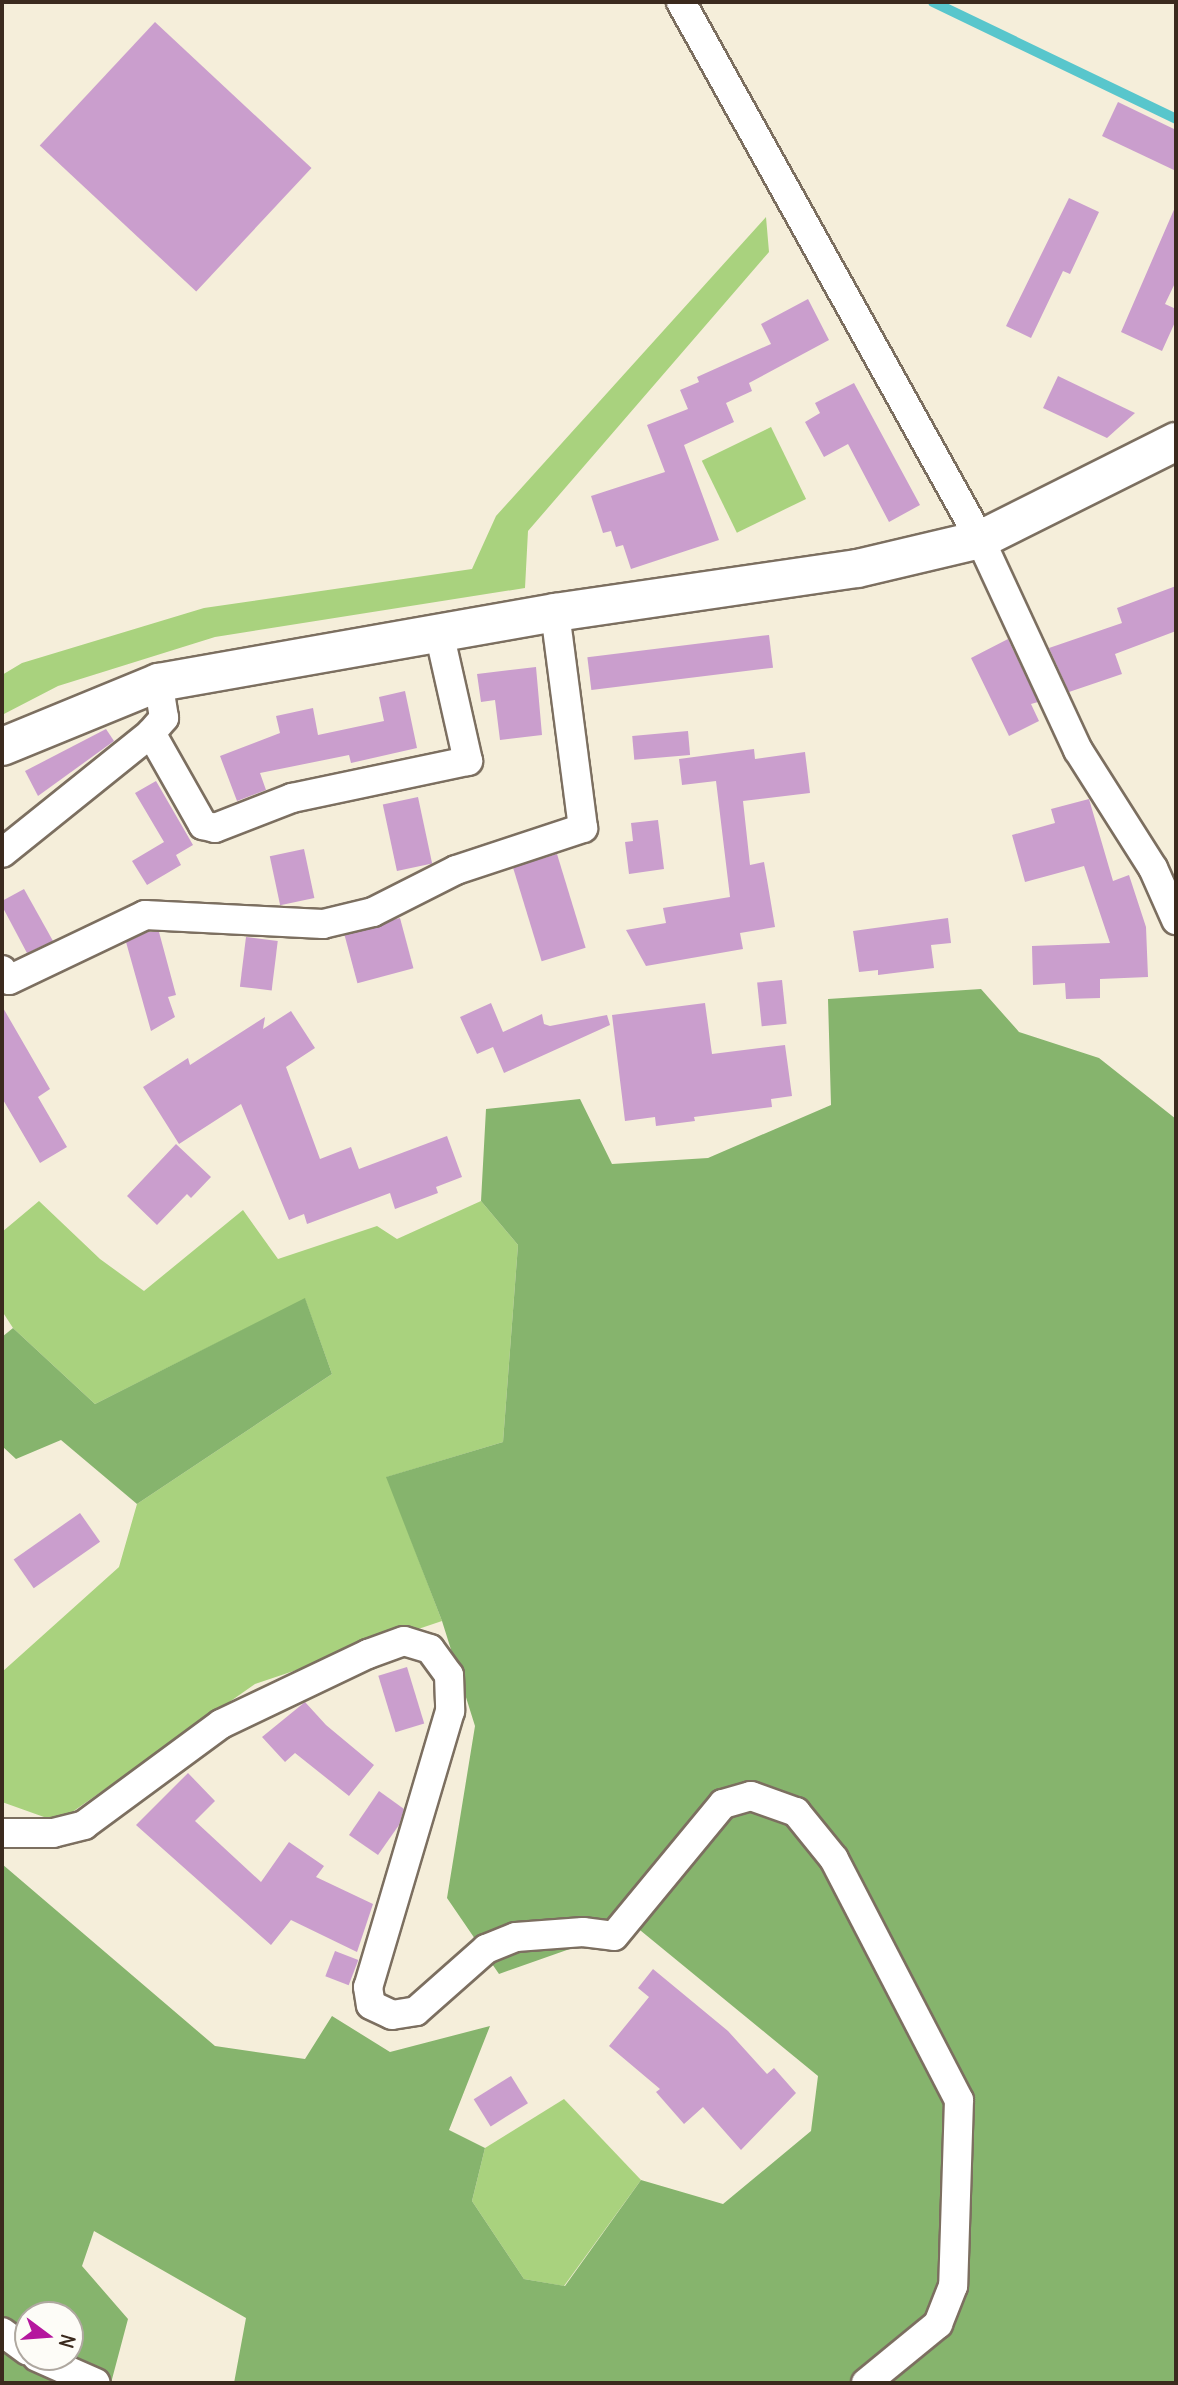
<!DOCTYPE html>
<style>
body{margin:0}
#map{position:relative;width:1178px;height:2385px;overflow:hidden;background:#f5eeda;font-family:Delius,sans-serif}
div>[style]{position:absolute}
.green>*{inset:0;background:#a9d27e;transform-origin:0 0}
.forest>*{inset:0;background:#86b46d}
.stream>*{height:10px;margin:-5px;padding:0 5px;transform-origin:5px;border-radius:5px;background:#58c6cc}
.building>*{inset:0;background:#ca9ecd;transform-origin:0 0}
.roads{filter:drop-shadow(2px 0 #7c6f60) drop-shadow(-2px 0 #7c6f60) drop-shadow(0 2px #7c6f60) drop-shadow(0 -2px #7c6f60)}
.minor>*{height:28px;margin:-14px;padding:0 14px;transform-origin:14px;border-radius:14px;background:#fff}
.tertiary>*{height:37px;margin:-18.5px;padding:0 18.5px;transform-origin:18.5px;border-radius:18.5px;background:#fff}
span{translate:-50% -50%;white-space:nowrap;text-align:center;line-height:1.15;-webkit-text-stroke:5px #fdfcf7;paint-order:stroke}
.frame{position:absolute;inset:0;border:4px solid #3b2a1e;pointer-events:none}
.north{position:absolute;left:14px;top:2301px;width:70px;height:70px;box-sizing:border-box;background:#fdfcf7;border:2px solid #afa8a0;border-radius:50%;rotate:106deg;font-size:19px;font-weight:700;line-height:28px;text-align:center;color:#3b2a1e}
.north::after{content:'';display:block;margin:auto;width:24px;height:32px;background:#b5179e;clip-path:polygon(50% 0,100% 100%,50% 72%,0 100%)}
</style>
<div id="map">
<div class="green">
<i style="clip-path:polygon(766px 217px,769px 252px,528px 531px,525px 588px,215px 637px,58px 686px,2px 715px,2px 675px,22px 663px,204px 608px,472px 569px,496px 516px)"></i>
<i style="left:771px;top:427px;width:80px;height:77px;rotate:64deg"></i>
<i style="clip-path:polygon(39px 1201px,100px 1259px,144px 1291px,243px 1210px,278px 1259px,377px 1226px,397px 1239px,481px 1201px,518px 1245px,503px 1442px,387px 1477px,442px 1621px,255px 1684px,58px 1822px,2px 1802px,2px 1672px,119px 1567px,137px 1504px,332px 1374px,305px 1299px,95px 1404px,13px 1328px,2px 1311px,2px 1232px)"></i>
<i style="clip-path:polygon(564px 2099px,641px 2180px,564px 2286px,524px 2279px,472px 2201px,485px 2148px)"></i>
</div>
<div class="forest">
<i style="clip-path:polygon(evenodd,981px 989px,1019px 1032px,1099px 1058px,1176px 1119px,1176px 2383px,234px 2383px,246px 2318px,94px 2231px,82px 2266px,128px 2319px,111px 2383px,2px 2383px,2px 1864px,215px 2046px,305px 2059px,332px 2016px,390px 2052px,490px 2026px,449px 2130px,485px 2148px,472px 2201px,524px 2279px,565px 2286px,641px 2180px,723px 2204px,811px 2131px,818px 2076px,635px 1926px,499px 1974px,447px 1898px,475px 1726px,442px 1621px,386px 1477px,503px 1442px,518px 1245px,481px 1201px,486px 1109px,580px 1099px,612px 1164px,708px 1158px,831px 1105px,828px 999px,981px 989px,28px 2315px,70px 2315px,70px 2357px,28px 2357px,28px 2315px)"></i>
<i style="clip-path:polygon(305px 1298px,332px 1374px,137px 1504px,61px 1440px,16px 1459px,2px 1446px,2px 1337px,13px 1328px,95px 1404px)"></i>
</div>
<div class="stream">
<i style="left:933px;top:2px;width:270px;rotate:25.7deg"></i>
</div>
<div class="building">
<i style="left:155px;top:22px;width:214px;height:169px;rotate:43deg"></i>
<i style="clip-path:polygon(1118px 102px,1176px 130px,1176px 171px,1102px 136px)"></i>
<i style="clip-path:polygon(1069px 198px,1099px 212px,1070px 274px,1063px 271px,1031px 338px,1006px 326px)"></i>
<i style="clip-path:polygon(1176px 205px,1176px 281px,1165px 304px,1176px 309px,1176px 320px,1162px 351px,1121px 332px)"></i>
<i style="clip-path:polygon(808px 299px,829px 340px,749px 383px,752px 391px,726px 403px,734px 422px,684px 445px,719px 540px,631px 569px,623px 545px,616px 547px,611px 531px,603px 533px,591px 496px,665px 472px,647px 425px,688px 409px,680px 390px,699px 382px,697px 377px,771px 344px,761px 324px)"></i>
<i style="clip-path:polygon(1058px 376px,1135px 413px,1107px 438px,1043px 408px)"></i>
<i style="clip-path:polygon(854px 383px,920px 505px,889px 522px,848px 444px,824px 457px,805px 422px,820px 413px,815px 403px)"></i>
<i style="clip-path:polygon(1176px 586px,1176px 631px,1115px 654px,1122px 674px,1069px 692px,1049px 648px,1122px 623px,1117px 608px)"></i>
<i style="left:769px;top:635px;width:33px;height:183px;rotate:83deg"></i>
<i style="clip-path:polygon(1008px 639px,1038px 702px,1031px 704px,1039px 721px,1009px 736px,971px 658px)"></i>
<i style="clip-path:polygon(536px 667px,542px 735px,500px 740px,495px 700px,481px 702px,477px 674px)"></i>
<i style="clip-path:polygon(405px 691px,417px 748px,351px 763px,349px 755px,260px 773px,266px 790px,237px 801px,220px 756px,280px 733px,276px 716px,313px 708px,318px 735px,384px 721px,379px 697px)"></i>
<i style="clip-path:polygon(106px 729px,114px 741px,38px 796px,25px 771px)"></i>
<i style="left:688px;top:731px;width:24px;height:56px;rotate:85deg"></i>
<i style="clip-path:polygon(754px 749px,755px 759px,805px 752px,810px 793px,743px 801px,750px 865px,764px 862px,775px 927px,740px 933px,743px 949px,646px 966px,626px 930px,666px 923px,663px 908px,730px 897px,716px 781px,682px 785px,679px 759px)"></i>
<i style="clip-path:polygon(156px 781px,193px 845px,176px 855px,181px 865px,147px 885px,132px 861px,164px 842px,135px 793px)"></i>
<i style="left:418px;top:797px;width:68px;height:36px;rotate:78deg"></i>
<i style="clip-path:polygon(1089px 799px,1113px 881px,1129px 875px,1146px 927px,1148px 977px,1100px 979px,1100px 998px,1066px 999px,1065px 983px,1033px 985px,1032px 946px,1110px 943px,1084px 866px,1025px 882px,1012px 835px,1055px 823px,1051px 809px)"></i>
<i style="clip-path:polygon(658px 820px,664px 869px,629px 874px,625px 842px,633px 841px,631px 823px)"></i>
<i style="left:304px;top:849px;width:50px;height:35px;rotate:78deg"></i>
<i style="left:557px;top:854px;width:98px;height:46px;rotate:73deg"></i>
<i style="clip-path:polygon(24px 889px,53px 941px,27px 953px,2px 906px,2px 901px)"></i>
<i style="left:400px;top:918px;width:52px;height:58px;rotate:75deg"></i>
<i style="clip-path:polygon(948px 918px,951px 943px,931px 945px,934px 968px,878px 975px,878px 970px,859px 972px,853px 931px)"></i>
<i style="clip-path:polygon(148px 932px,159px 932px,176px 995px,168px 997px,175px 1017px,151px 1031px,126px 942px)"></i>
<i style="left:246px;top:937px;width:32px;height:50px;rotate:7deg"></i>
<i style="left:782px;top:980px;width:44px;height:25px;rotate:84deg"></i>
<i style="clip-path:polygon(491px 1003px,503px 1032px,542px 1014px,544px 1024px,550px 1026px,607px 1015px,610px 1025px,504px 1073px,493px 1047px,477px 1054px,460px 1017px)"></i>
<i style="clip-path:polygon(705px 1003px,712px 1054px,785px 1045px,792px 1096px,771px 1099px,772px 1107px,694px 1117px,695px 1121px,656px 1126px,655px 1117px,625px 1121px,612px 1015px)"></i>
<i style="clip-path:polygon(2px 1006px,50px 1089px,38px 1097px,67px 1147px,40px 1163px,2px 1098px)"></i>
<i style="clip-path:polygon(291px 1011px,315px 1048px,286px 1067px,320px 1159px,351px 1147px,359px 1169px,447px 1136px,462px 1177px,436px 1187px,438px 1193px,395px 1209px,390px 1193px,307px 1224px,304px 1214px,289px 1220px,241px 1104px,179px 1144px,143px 1087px,188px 1058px,190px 1065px,265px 1017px,263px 1029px)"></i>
<i style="clip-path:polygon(176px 1144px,211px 1177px,191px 1198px,187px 1194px,157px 1225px,127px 1196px)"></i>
<i style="left:80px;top:1513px;width:35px;height:81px;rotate:55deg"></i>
<i style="left:407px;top:1667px;width:59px;height:30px;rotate:73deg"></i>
<i style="clip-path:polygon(305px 1702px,326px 1725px,374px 1765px,349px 1796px,295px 1753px,285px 1762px,262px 1737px)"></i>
<i style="clip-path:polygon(188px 1773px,215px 1801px,195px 1821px,261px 1882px,289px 1842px,324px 1866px,316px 1877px,373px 1904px,357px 1952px,291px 1920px,271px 1945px,136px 1825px)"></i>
<i style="clip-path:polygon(379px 1791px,404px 1809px,399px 1825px,378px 1855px,349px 1835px)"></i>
<i style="left:335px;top:1951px;width:25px;height:27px;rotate:21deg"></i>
<i style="clip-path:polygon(653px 1969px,728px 2031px,767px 2074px,774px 2068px,796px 2093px,741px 2150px,703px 2107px,684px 2124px,656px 2092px,660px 2089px,609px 2046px,649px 1997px,638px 1988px)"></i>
<i style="left:511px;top:2076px;width:32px;height:44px;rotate:58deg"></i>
</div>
<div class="roads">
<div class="minor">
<i style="left:681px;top:2px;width:615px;rotate:60.89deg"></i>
<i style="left:980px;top:539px;width:233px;rotate:65.1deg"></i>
<i style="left:1078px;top:750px;width:140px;rotate:57.6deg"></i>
<i style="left:1153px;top:868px;width:57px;rotate:66.1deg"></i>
<i style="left:151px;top:733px;width:106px;rotate:60.5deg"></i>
<i style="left:203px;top:825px;width:12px;rotate:14deg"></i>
<i style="left:215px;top:828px;width:83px;rotate:-21.3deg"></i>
<i style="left:292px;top:798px;width:180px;rotate:-11.9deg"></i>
<i style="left:468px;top:761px;width:132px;rotate:-102.7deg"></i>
<i style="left:2px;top:853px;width:191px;rotate:-38.8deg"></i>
<i style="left:151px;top:733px;width:20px;rotate:-49deg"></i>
<i style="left:164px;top:718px;width:36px;rotate:-99deg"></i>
<i style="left:2px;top:970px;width:12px;rotate:55deg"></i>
<i style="left:9px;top:980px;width:151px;rotate:-25.5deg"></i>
<i style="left:145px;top:915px;width:178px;rotate:2.9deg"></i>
<i style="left:323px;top:924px;width:51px;rotate:-13.5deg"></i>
<i style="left:373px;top:912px;width:93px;rotate:-26.8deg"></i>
<i style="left:456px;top:870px;width:134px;rotate:-18.3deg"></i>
<i style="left:583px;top:828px;width:218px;rotate:-97.4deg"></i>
<i style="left:2px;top:1833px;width:51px"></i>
<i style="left:53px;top:1833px;width:32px;rotate:-14deg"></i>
<i style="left:84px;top:1825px;width:170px;rotate:-36.4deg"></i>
<i style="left:221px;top:1724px;width:163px;rotate:-25.5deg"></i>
<i style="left:368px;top:1654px;width:38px;rotate:-20deg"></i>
<i style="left:404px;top:1641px;width:27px;rotate:17deg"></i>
<i style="left:430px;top:1649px;width:32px;rotate:54deg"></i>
<i style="left:449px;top:1675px;width:36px;rotate:88deg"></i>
<i style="left:450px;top:1711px;width:288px;rotate:106.5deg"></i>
<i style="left:368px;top:1987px;width:18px;rotate:81deg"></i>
<i style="left:371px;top:2005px;width:23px;rotate:25deg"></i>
<i style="left:392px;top:2015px;width:24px;rotate:-9deg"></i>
<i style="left:416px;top:2011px;width:94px;rotate:-41.5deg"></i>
<i style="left:486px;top:1949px;width:32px;rotate:-22deg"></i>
<i style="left:516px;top:1937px;width:67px;rotate:-4.3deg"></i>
<i style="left:583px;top:1932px;width:31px;rotate:7deg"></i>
<i style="left:614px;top:1936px;width:171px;rotate:-50.5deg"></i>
<i style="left:723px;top:1804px;width:29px;rotate:-16deg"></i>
<i style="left:751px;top:1796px;width:48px;rotate:19.6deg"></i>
<i style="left:796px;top:1812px;width:60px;rotate:51deg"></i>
<i style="left:834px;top:1859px;width:271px;rotate:62.6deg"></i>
<i style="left:959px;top:2100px;width:186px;rotate:91.8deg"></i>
<i style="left:953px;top:2286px;width:41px;rotate:111.5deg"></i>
<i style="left:938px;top:2324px;width:93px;rotate:140.7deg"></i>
<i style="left:2px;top:2332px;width:32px;rotate:36deg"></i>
<i style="left:37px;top:2357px;width:64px;rotate:23.8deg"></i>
</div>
<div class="tertiary">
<i style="left:2px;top:746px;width:169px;rotate:-22.3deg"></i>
<i style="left:158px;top:682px;width:403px;rotate:-10deg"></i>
<i style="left:555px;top:612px;width:305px;rotate:-8.3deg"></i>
<i style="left:857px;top:568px;width:126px;rotate:-13.3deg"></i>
<i style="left:980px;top:539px;width:219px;rotate:-26.6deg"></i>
</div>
</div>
<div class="frame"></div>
<div class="north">N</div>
</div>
